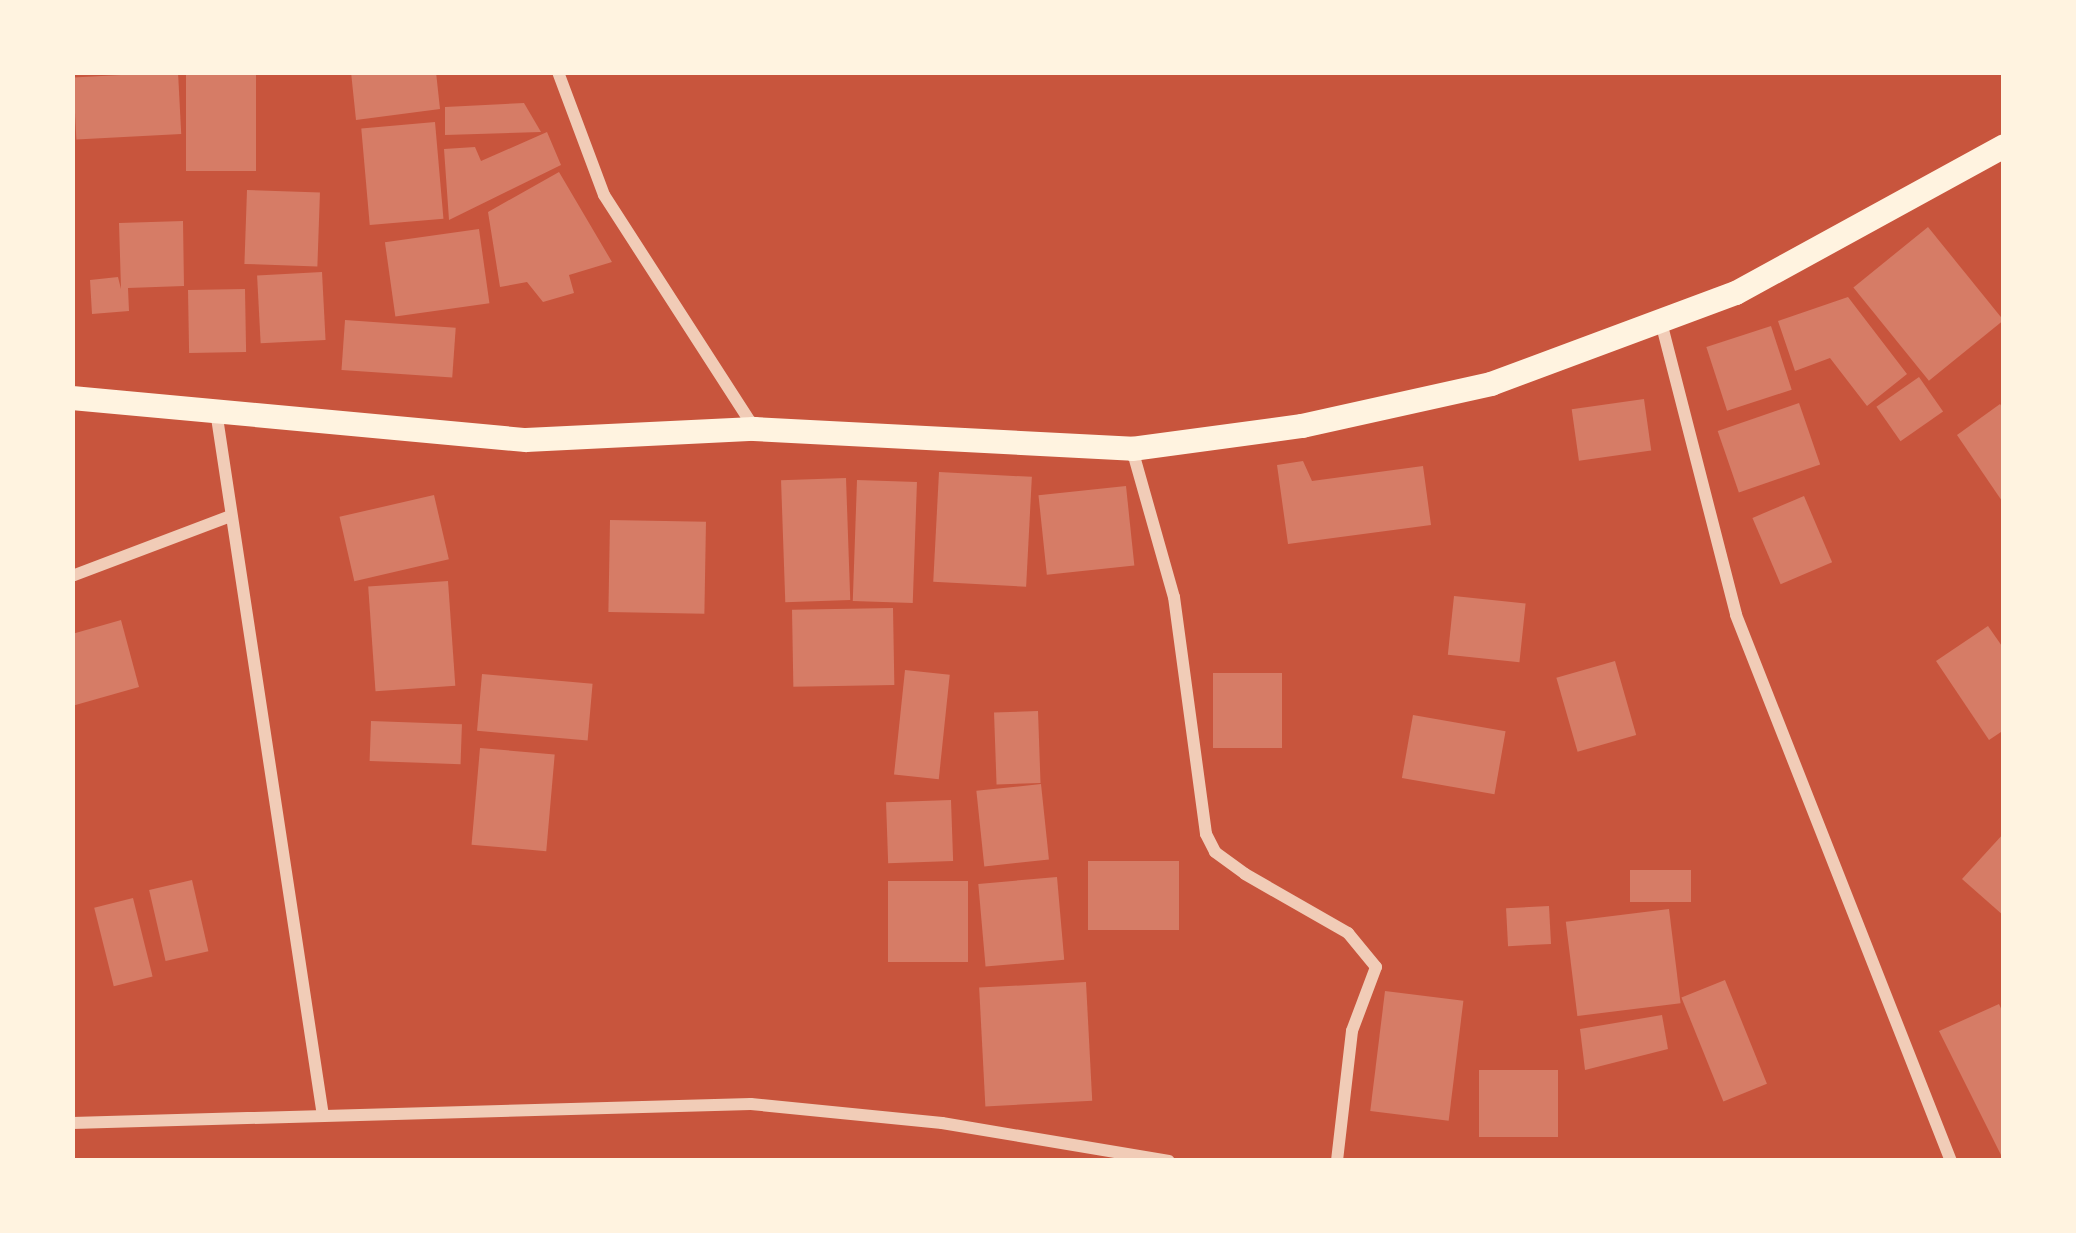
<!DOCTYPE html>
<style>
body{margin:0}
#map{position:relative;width:2076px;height:1233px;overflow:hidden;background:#c8553d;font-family:"Golos Text",sans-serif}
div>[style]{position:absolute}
.building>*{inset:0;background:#d67c66;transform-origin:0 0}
.minor>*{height:12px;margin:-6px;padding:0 6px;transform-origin:6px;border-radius:6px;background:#f1ccb7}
.secondary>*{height:24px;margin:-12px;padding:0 12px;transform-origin:12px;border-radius:12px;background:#fff3e0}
span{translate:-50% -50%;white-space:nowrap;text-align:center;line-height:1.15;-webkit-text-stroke:9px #fff3e0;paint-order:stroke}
.frame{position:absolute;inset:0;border:75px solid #fff3e0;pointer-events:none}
</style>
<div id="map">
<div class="building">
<i style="left:178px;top:72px;width:62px;height:105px;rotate:87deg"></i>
<i style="left:186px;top:72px;width:70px;height:99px"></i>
<i style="clip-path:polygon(351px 72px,436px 72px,440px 109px,356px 120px)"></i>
<i style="clip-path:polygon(524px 103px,541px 132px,445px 135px,445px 107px)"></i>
<i style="left:435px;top:122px;width:97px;height:74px;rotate:85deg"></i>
<i style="clip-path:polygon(547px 132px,561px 165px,449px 220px,444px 149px,475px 147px,481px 161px)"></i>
<i style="clip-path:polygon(559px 172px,612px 262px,569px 275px,574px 293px,543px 302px,527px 282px,500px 287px,488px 212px)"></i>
<i style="left:247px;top:190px;width:73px;height:74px;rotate:2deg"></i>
<i style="clip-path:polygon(183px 221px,184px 286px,128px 288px,129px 311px,92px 314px,90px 280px,118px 277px,121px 289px,119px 223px)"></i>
<i style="left:1928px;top:227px;width:120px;height:96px;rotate:51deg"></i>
<i style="left:479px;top:229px;width:75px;height:95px;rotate:82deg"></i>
<i style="left:322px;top:272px;width:68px;height:65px;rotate:87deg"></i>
<i style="left:245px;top:289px;width:63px;height:57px;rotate:89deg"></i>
<i style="clip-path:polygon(1848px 297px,1907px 374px,1867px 406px,1830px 358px,1795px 371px,1778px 321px)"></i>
<i style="left:345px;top:320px;width:111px;height:50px;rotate:4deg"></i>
<i style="left:1771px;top:326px;width:67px;height:68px;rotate:72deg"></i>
<i style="left:1919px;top:377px;width:42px;height:52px;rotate:55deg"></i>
<i style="left:1644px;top:399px;width:52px;height:73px;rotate:82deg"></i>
<i style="left:1799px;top:403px;width:65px;height:86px;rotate:71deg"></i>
<i style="clip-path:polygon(2000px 404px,2004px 410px,2004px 504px,1957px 435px)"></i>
<i style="clip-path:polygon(1303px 461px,1312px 481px,1423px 466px,1431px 525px,1288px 544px,1277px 465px)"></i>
<i style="left:939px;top:472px;width:93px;height:110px;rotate:3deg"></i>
<i style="left:846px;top:478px;width:122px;height:65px;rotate:88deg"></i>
<i style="left:857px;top:480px;width:60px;height:121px;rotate:2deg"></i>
<i style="left:1126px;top:486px;width:80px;height:88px;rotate:84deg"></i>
<i style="left:434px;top:495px;width:66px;height:97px;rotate:77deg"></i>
<i style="left:1804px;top:496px;width:72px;height:56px;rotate:67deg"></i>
<i style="left:610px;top:520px;width:96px;height:92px;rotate:1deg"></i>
<i style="left:448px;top:581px;width:105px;height:80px;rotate:86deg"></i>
<i style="left:1454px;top:596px;width:72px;height:59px;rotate:6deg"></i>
<i style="left:893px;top:608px;width:77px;height:101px;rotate:89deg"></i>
<i style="clip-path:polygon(121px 620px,139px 687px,72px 706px,72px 634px)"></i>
<i style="clip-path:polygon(1988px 626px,2004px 649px,2004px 730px,1989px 740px,1936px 661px)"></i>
<i style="left:1615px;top:661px;width:77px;height:61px;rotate:74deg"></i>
<i style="left:905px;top:670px;width:45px;height:105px;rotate:6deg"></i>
<i style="left:1282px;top:673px;width:75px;height:69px;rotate:90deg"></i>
<i style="left:482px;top:674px;width:111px;height:57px;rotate:5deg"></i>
<i style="left:1038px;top:711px;width:72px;height:44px;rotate:88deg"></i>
<i style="left:1413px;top:715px;width:94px;height:64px;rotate:10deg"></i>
<i style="left:371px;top:721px;width:91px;height:40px;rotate:2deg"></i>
<i style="left:480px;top:748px;width:75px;height:97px;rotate:5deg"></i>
<i style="left:1041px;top:784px;width:76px;height:65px;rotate:84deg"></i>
<i style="left:951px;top:800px;width:61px;height:65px;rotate:88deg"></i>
<i style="clip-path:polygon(2004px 833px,2004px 916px,1962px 879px)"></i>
<i style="left:1179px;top:861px;width:69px;height:91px;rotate:90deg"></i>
<i style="left:1691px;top:870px;width:32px;height:61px;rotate:90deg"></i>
<i style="left:1057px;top:877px;width:83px;height:79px;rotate:85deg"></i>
<i style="left:192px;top:880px;width:73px;height:44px;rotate:77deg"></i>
<i style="left:888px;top:881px;width:80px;height:81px"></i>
<i style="left:133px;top:898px;width:81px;height:40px;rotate:76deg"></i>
<i style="left:1549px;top:906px;width:38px;height:43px;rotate:87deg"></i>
<i style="left:1669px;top:909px;width:95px;height:104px;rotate:83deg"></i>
<i style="left:1725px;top:980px;width:112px;height:47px;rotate:68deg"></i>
<i style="left:1086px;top:982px;width:119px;height:107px;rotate:87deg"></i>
<i style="left:1385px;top:991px;width:79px;height:121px;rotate:7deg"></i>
<i style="clip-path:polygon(1999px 1004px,2004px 1015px,2004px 1161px,1939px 1031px)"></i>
<i style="clip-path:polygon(1662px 1015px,1668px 1049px,1585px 1070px,1580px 1029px)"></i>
<i style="left:1479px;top:1070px;width:79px;height:67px"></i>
</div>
<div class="minor">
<i style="left:558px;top:72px;width:131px;rotate:69.5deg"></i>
<i style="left:604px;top:195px;width:277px;rotate:57.2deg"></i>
<i style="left:1661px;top:322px;width:302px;rotate:75.6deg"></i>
<i style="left:1736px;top:615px;width:587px;rotate:68.51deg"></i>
<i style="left:216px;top:411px;width:713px;rotate:81.37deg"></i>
<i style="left:1132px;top:449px;width:154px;rotate:74.2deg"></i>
<i style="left:1174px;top:597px;width:239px;rotate:82.3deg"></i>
<i style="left:1206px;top:834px;width:20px;rotate:63deg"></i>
<i style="left:1215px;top:852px;width:37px;rotate:36deg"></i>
<i style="left:1245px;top:874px;width:119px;rotate:29.8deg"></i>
<i style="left:1348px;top:933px;width:44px;rotate:50.5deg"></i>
<i style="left:1376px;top:967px;width:68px;rotate:110.6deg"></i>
<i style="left:1352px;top:1031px;width:131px;rotate:96.6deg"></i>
<i style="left:72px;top:576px;width:167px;rotate:-20.7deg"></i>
<i style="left:72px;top:1123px;width:679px;rotate:-1.6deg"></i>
<i style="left:751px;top:1104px;width:192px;rotate:5.7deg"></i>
<i style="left:942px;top:1123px;width:230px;rotate:9.5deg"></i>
</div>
<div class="secondary">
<i style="left:72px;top:398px;width:456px;rotate:5.3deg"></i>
<i style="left:526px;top:440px;width:228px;rotate:-2.8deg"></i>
<i style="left:754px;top:429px;width:379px;rotate:3deg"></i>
<i style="left:1132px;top:449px;width:172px;rotate:-7.7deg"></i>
<i style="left:1302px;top:426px;width:194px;rotate:-12.5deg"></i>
<i style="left:1491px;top:384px;width:261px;rotate:-20.4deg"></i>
<i style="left:1736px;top:293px;width:306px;rotate:-28.7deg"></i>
</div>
<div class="frame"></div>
</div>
